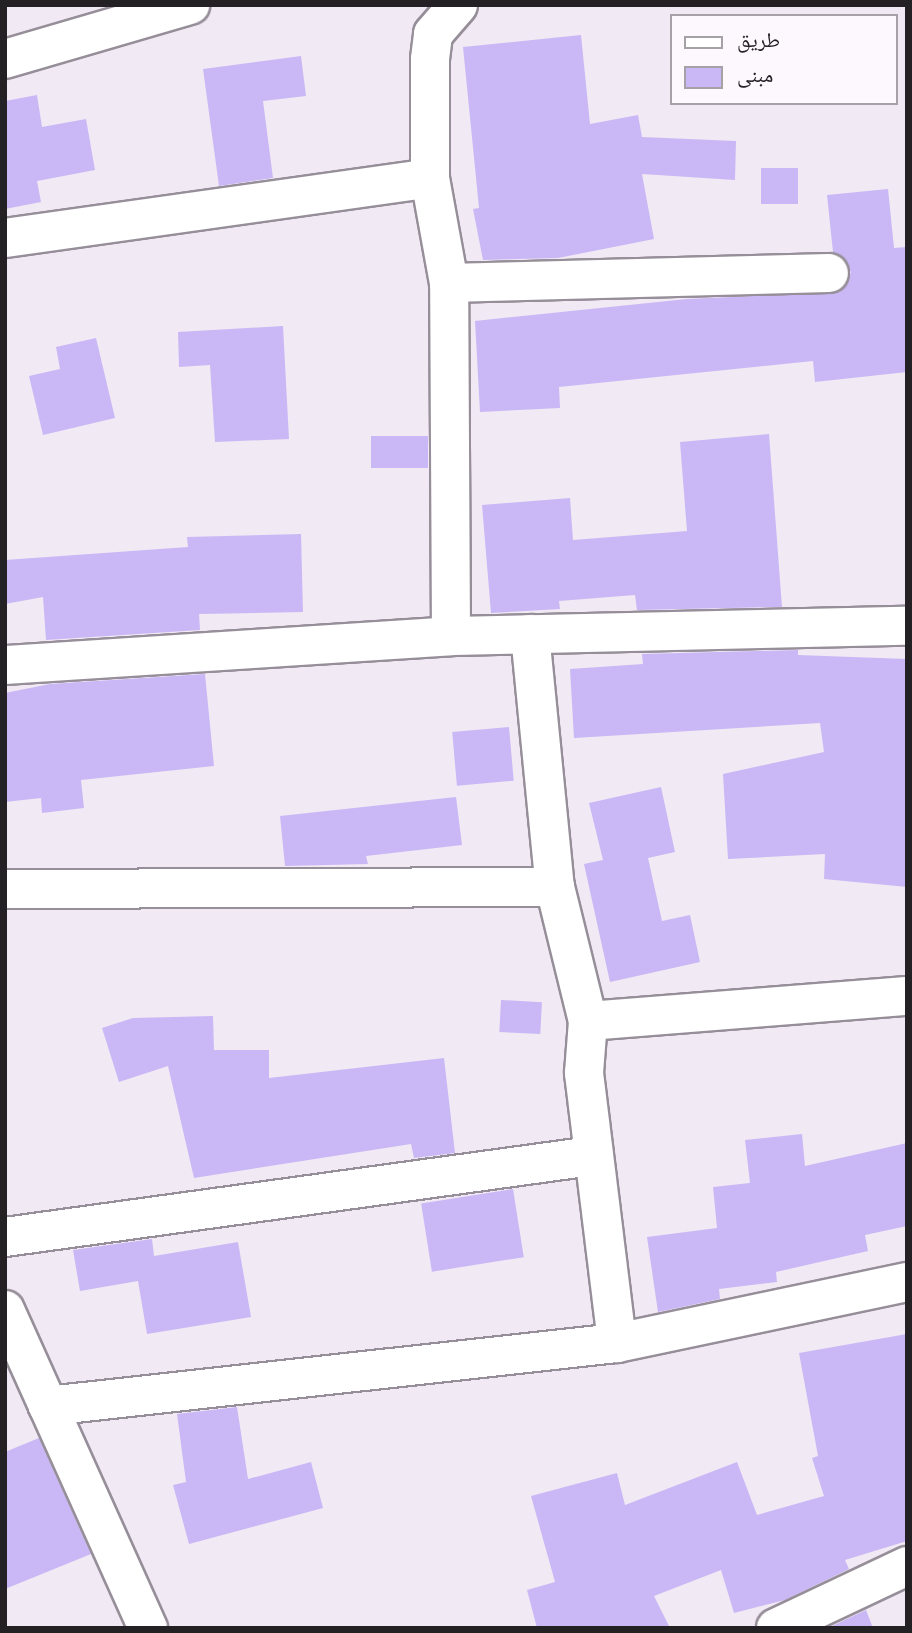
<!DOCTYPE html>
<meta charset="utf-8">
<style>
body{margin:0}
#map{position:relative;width:912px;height:1633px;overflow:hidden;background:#f1e9f4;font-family:"Varela Round","Noto Naskh Arabic",sans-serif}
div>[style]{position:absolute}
.building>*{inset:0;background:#c9b8f5;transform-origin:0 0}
.roads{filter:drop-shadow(2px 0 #968e98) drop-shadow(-2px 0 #968e98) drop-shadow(0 2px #968e98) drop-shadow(0 -2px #968e98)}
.street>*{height:38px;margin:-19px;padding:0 19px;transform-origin:19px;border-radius:19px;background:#fff}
.secondary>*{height:38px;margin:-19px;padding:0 19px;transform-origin:19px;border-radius:19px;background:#fff}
span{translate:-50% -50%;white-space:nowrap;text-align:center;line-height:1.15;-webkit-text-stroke:6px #fdf7fe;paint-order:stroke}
.frame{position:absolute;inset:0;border:7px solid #242125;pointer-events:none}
.legend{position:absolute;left:670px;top:14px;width:228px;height:91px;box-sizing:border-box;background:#fdf7fe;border:2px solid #a6a1a7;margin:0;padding:9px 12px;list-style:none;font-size:21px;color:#242125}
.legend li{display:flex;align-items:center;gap:14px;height:35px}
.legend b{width:35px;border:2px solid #a6a1a7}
</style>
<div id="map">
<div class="building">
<i style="clip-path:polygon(581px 35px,590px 124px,638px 115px,642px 137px,736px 141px,735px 180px,642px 174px,654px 239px,558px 258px,483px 260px,473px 209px,479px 208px,463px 47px)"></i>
<i style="clip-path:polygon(301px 56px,306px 96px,263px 101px,273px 178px,219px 186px,203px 69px)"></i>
<i style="clip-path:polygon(37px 95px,42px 127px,86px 119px,95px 170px,37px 181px,41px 202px,5px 209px,5px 101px)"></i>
<i style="left:798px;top:168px;width:36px;height:37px;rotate:90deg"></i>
<i style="clip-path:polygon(888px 189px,894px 248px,907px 247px,907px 372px,815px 382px,813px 361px,559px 387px,560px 408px,480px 412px,475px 321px,687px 299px,840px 292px,851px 272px,833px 252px,827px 195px)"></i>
<i style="clip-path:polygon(283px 326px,289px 439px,215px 442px,210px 365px,179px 367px,178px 332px)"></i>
<i style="clip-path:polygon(96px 338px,115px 418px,43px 435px,29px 376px,60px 369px,56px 347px)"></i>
<i style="clip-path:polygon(769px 434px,782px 607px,637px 610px,635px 595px,559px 601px,560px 609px,491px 613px,482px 505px,570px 498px,573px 540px,687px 531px,680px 442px)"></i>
<i style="left:428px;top:436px;width:32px;height:57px;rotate:90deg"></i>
<i style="clip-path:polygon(301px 534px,303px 612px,199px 614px,200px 630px,46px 640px,43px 597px,5px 604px,5px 560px,188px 547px,187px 537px)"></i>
<i style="clip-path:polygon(798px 650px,798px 655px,907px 659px,907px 887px,824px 879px,825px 854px,728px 859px,723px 774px,824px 752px,820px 723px,574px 738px,570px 669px,643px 664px,642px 654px)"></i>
<i style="clip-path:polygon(205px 674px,214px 766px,81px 780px,84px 808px,42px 813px,41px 798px,5px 802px,5px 693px,50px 684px)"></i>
<i style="left:509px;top:727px;width:54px;height:57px;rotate:85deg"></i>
<i style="clip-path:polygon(661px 787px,675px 852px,648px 858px,662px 921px,690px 915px,700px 962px,610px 982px,584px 864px,603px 860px,589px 803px)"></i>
<i style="clip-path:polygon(456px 797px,462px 845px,366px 856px,368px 864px,285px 866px,280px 816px)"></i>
<i style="left:501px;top:1000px;width:41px;height:32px;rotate:3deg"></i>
<i style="clip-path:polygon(213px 1016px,214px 1050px,269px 1050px,269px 1078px,444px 1058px,455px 1153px,414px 1158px,411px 1144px,194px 1178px,168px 1066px,119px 1082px,102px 1028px,133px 1018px)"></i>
<i style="clip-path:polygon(802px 1134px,805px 1166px,907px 1143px,907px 1226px,865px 1235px,868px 1251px,776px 1272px,777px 1282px,719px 1289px,720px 1299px,658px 1312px,647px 1237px,717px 1228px,713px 1187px,750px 1183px,745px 1140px)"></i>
<i style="left:513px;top:1189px;width:69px;height:93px;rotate:81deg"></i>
<i style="clip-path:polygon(152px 1239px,154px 1256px,238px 1242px,251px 1317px,147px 1334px,138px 1281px,80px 1291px,73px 1250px)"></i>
<i style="clip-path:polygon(907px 1334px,907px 1541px,845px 1560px,849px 1569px,785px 1600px,734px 1613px,721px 1570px,654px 1596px,670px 1628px,537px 1628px,527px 1590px,555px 1582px,531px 1496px,617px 1473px,625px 1505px,737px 1462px,757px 1515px,824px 1496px,812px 1458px,818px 1456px,799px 1353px)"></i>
<i style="clip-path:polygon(237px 1407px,248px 1479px,311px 1462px,323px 1508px,189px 1544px,173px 1485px,186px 1482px,177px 1414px)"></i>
<i style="clip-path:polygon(39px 1438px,91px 1554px,5px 1589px,5px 1452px)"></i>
<i style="clip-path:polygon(866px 1610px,873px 1628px,828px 1628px)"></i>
</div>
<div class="roads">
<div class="street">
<i style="left:5px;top:59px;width:193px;rotate:-16.3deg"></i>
<i style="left:5px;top:238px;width:429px;rotate:-8deg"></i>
<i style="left:449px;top:283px;width:380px;rotate:-1.5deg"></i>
<i style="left:530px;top:634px;width:254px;rotate:84.4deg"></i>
<i style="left:555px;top:887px;width:138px;rotate:76.2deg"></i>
<i style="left:588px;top:1021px;width:52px;rotate:94.4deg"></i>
<i style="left:584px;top:1073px;width:272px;rotate:83deg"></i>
<i style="left:451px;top:636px;width:456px;rotate:-1.3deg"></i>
<i style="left:5px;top:889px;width:550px;rotate:-0.21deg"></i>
<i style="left:588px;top:1021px;width:320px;rotate:-4.5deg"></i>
<i style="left:5px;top:1237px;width:593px;rotate:-7.86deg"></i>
<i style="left:5px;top:1310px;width:349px;rotate:65.8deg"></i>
<i style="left:48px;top:1406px;width:572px;rotate:-6.32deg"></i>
<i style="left:617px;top:1343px;width:296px;rotate:-11.9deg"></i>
<i style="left:776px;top:1628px;width:145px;rotate:-25.3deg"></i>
</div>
<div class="secondary">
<i style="left:5px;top:665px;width:447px;rotate:-3.7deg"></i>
<i style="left:451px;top:636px;width:353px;rotate:-90.3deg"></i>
<i style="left:449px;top:283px;width:107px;rotate:-100.3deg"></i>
<i style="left:430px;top:178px;width:119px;rotate:-90deg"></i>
<i style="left:430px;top:59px;width:25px;rotate:-83deg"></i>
<i style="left:433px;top:34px;width:38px;rotate:-49deg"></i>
</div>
</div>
<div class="frame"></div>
<ul class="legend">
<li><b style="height:9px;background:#fff"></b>طريق</li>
<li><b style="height:19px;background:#c9b8f5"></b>مبنى</li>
</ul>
</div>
